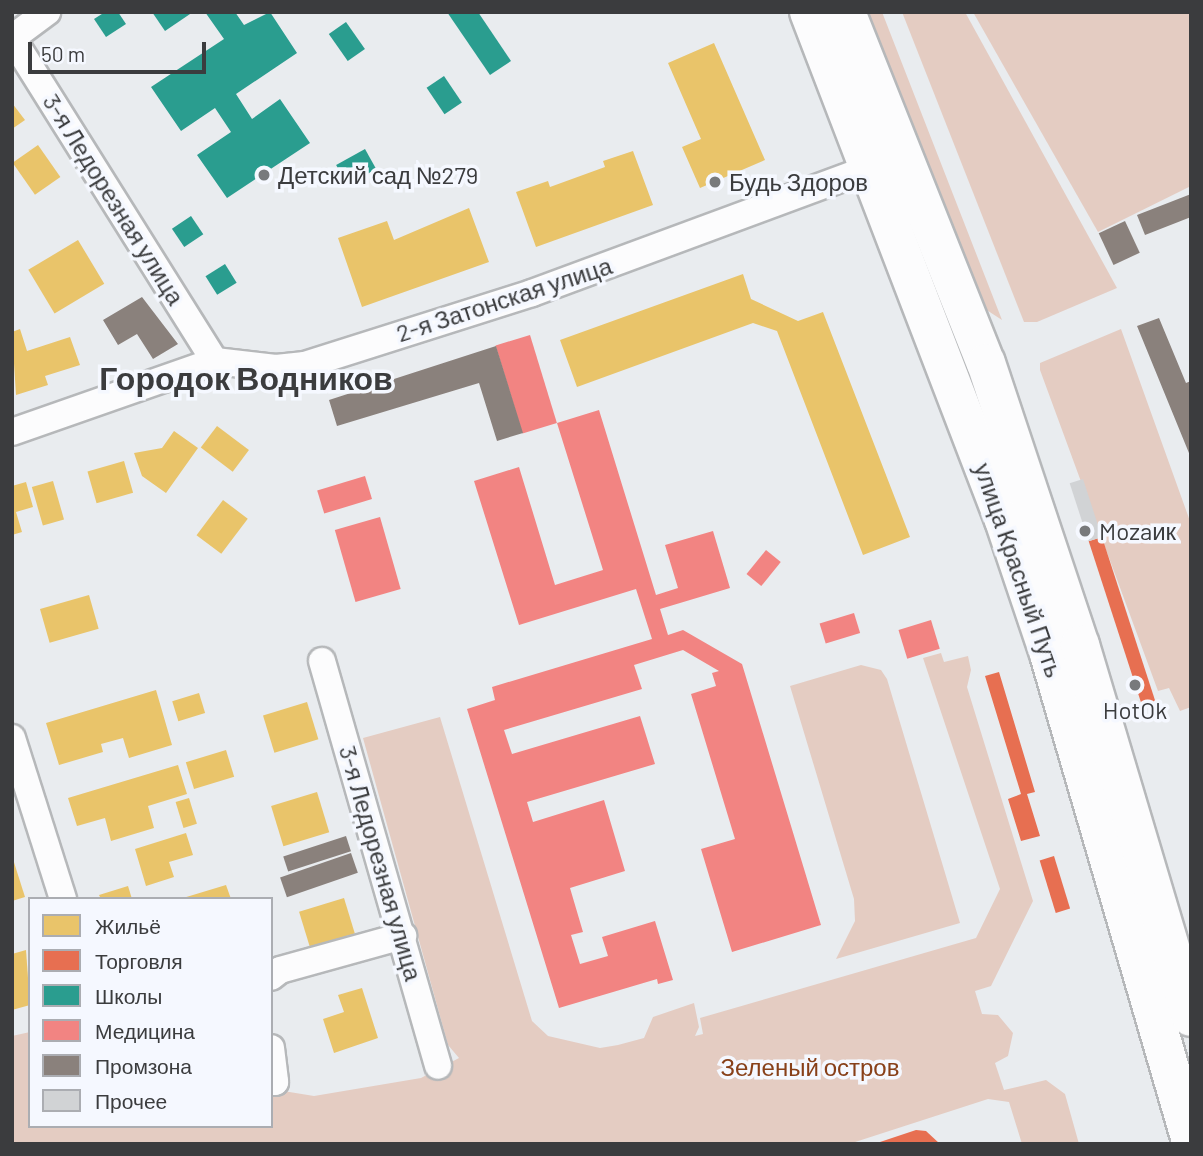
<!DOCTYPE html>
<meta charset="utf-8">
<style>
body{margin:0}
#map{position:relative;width:1203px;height:1156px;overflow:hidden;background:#e9ecef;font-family:Barlow,sans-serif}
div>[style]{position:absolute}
.green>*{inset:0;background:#e4ccc2}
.homes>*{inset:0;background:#e9c46a;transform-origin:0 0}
.shops>*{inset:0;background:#e76f51;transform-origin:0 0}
.schools>*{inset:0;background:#2a9d8f;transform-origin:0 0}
.health>*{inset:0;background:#f28482;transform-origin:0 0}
.industry>*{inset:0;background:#8a817c;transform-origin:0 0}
.building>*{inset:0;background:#d1d3d5;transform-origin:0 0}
.roads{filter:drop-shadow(2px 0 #b6b8ba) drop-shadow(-2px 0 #b6b8ba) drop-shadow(0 2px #b6b8ba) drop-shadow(0 -2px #b6b8ba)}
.minor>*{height:26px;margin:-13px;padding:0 13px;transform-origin:13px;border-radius:13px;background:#fcfcfd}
.primary>*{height:38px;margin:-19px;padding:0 19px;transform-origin:19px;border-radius:19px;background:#fcfcfd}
.dots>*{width:19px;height:19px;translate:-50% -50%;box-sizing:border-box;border:4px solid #f5f8ff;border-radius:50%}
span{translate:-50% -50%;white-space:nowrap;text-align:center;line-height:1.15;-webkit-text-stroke:7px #f5f8ff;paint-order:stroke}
.poi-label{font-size:24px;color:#3b3c3e}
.left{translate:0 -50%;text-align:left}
.street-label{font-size:24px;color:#3b3c3e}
.park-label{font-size:24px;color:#884019}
.district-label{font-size:32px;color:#3b3c3e;font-weight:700}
.frame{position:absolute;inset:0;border:14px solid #3b3c3e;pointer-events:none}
.legend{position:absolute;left:28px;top:897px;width:245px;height:231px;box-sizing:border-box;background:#f5f8ff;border:2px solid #abadb2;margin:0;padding:9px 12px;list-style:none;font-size:21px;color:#3b3c3e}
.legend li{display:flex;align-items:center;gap:14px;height:35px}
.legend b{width:35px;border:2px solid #abadb2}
.scale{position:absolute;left:28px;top:42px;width:178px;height:32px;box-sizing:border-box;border:4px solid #3b3c3e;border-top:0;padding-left:9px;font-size:21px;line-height:24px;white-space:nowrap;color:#3b3c3e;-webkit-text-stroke:5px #f5f8ff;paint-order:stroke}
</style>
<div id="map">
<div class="green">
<i style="clip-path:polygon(864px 12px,882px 12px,1002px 320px,982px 307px,966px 276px,925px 154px)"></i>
<i style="clip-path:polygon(902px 12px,965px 12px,1117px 288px,1037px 322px,1024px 322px)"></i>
<i style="clip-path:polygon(973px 12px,1191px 12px,1191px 186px,1098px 232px)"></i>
<i style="clip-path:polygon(1121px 329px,1191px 524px,1191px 707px,1180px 711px,1169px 688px,1158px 691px,1040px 370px,1040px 363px)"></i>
<i style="clip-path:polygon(941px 653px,944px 662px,968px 656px,971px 670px,967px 687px,1033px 901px,991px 986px,975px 991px,982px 1014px,998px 1015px,1013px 1033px,1008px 1056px,995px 1063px,1004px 1090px,1046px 1080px,1065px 1094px,1079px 1144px,1022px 1144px,1009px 1102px,988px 1099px,849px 1144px,12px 1144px,12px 1036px,30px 1032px,30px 1126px,271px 1126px,271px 1089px,314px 1096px,421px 1078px,459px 1058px,448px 1045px,363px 738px,440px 717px,532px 1021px,548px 1036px,600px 1048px,618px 1045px,644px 1038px,653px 1017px,694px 1003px,699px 1027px,695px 1036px,703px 1034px,700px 1018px,976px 938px,1000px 889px,923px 658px)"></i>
<i style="clip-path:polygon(861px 665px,881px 670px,887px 679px,960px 923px,836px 959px,855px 921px,854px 899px,790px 686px)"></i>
</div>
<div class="homes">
<i style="clip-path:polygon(714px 43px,765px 160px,700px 188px,682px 147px,701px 139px,668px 63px)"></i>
<i style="clip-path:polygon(12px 103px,25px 120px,12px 129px)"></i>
<i style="left:38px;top:145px;width:39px;height:31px;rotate:55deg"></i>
<i style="clip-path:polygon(633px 151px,653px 205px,536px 247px,516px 192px,548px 181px,550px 187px,605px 167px,603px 161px)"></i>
<i style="clip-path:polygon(469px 208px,489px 262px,362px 307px,338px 238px,387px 221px,394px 240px)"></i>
<i style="left:78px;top:240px;width:51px;height:58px;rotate:59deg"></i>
<i style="clip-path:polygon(743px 274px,751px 299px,798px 321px,823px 312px,910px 537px,863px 555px,777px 331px,753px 323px,577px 387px,560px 340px)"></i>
<i style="clip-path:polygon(20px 329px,27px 351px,70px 337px,80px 365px,45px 376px,48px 385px,16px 395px,12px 332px)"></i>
<i style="left:217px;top:426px;width:40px;height:27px;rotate:37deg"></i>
<i style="clip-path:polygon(174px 431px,198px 448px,166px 493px,142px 476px,134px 453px,162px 448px)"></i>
<i style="left:124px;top:461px;width:33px;height:38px;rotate:74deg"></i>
<i style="left:53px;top:481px;width:40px;height:22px;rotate:74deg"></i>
<i style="clip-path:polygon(26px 482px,33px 507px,16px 512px,22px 532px,12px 535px,12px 486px)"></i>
<i style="left:223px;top:500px;width:31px;height:44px;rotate:37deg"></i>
<i style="left:89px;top:595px;width:35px;height:51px;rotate:74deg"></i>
<i style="clip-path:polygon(156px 690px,172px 745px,129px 758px,123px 738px,101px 744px,103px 752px,59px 765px,46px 723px)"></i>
<i style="left:199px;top:693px;width:21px;height:28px;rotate:73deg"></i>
<i style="left:307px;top:702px;width:39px;height:46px;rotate:73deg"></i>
<i style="left:226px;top:750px;width:28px;height:42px;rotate:73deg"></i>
<i style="clip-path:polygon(178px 765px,187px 794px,148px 806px,154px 828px,111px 841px,105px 818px,77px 826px,68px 798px)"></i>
<i style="left:317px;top:792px;width:42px;height:48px;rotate:73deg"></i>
<i style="left:189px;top:798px;width:27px;height:14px;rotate:73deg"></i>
<i style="clip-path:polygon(186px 833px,193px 855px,169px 862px,174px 877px,146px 886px,135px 849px)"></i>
<i style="clip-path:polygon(12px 856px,25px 897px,12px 901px)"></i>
<i style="clip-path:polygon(226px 885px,231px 899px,183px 899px,183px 898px)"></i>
<i style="clip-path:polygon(128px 886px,132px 899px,101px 899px,99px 895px)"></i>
<i style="left:344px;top:898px;width:37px;height:47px;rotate:73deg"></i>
<i style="clip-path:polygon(26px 950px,30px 1005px,12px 1010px,12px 954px)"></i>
<i style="clip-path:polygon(362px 988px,378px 1038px,334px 1053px,323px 1019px,344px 1012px,338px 995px)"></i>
</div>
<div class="shops">
<i style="left:1102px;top:537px;width:176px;height:14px;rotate:72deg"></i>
<i style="clip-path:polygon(999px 672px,1035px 792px,1027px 794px,1040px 836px,1021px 841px,1008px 799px,1021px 794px,985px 676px)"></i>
<i style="left:1054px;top:856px;width:55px;height:15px;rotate:73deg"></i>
<i style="clip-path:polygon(916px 1130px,926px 1131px,940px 1144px,874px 1144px)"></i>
</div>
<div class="schools">
<i style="clip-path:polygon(105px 12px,118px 12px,126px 24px,106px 37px,94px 19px)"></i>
<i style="clip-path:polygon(152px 12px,193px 12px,165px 31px)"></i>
<i style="clip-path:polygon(205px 12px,235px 12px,244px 25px,270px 12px,297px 53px,236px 94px,252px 119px,280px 99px,310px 143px,227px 198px,197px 155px,231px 132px,215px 108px,181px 131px,151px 87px,224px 39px)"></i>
<i style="clip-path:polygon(447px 12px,478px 12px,511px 61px,490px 75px)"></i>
<i style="left:346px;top:22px;width:33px;height:21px;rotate:55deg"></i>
<i style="left:444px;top:76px;width:32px;height:21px;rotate:56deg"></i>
<i style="left:365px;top:149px;width:23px;height:33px;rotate:61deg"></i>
<i style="left:191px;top:216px;width:22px;height:23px;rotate:56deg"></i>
<i style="left:225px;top:264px;width:22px;height:23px;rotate:58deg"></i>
</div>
<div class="health">
<i style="left:530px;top:335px;width:92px;height:36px;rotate:73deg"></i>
<i style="clip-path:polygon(599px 410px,656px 595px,678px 588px,665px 545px,713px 531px,730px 588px,660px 609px,668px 635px,683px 630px,742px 664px,821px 925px,732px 952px,701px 849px,735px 839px,691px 694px,716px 686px,712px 673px,719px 671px,683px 650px,634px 665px,642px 689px,504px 730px,512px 754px,640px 716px,655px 764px,527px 802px,533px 822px,604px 800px,625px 871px,570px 888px,583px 932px,571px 935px,580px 964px,608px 956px,602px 937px,655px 921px,673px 980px,658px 984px,657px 979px,559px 1008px,467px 709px,495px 700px,492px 687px,652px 639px,636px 589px,519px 625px,474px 481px,519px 467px,555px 585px,603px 570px,557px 423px)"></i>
<i style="left:365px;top:476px;width:24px;height:50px;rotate:73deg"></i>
<i style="left:380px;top:517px;width:75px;height:47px;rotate:74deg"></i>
<i style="left:766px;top:550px;width:19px;height:31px;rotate:39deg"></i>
<i style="left:854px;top:613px;width:21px;height:36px;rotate:73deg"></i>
<i style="left:931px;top:620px;width:30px;height:34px;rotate:73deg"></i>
</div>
<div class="industry">
<i style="clip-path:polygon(1191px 194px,1191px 217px,1145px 235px,1137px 215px)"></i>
<i style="left:1125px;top:221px;width:35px;height:29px;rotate:65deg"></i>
<i style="clip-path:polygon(142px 297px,178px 344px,153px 359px,137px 334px,118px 345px,103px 320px)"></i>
<i style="clip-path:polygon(1159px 318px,1186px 383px,1191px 381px,1191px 458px,1137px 326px)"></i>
<i style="clip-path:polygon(496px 346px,523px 433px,497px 441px,479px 383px,337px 426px,329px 400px)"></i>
<i style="left:346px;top:836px;width:16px;height:66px;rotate:72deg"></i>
<i style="left:351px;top:853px;width:21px;height:75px;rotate:71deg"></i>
</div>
<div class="building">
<i style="left:1083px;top:479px;width:61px;height:14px;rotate:72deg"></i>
</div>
<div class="roads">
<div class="minor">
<i style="left:12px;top:38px;width:381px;rotate:57.9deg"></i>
<i style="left:12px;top:38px;width:44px;rotate:-36.6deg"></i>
<i style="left:12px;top:432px;width:215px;rotate:-19.3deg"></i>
<i style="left:215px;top:361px;width:61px;rotate:6.5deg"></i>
<i style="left:276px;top:368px;width:29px;rotate:-6deg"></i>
<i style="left:305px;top:365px;width:238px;rotate:-17.6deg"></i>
<i style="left:532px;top:293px;width:360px;rotate:-20.3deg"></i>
<i style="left:322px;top:661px;width:421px;rotate:74deg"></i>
<i style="left:12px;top:738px;width:169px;rotate:72.4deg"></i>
<i style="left:271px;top:977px;width:11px;rotate:-38deg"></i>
<i style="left:280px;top:970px;width:128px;rotate:-15.5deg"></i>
<i style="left:271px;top:1048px;width:34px;rotate:83deg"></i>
<i style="left:275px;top:1082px;width:4px;rotate:180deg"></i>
</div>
<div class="primary">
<i style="left:809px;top:12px;width:544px;rotate:69deg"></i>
<i style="left:1004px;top:520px;width:141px;rotate:71.4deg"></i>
<i style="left:1049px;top:654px;width:507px;rotate:73.74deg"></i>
<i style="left:846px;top:12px;width:378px;rotate:68.3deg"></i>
<i style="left:986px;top:363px;width:297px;rotate:71.6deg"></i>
<i style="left:1080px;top:645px;width:388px;rotate:73.4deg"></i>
</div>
</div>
<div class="dots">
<i style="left:264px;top:175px;background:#787a7c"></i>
<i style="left:715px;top:182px;background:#787a7c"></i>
<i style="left:1085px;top:531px;background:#787a7c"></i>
<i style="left:1135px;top:685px;background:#787a7c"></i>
</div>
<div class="poi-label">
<span class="left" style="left:278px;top:175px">Детский сад №279</span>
<span class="left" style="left:729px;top:182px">Будь Здоров</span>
<span class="left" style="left:1099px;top:531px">Mozaик</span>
<span style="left:1135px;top:710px">HotOk</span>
</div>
<div class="street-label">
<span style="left:114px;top:199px;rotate:58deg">3-я Ледорезная улица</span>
<span style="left:504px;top:299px;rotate:-18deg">2-я Затонская улица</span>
<span style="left:1019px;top:570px;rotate:71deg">улица Красный Путь</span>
<span style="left:381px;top:863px;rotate:74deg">3-я Ледорезная улица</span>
</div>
<div class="park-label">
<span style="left:810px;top:1067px">Зеленый остров</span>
</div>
<div class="district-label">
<span style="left:246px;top:377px">Городок Водников</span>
</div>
<div class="frame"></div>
<ul class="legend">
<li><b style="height:19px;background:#e9c46a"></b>Жильё</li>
<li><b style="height:19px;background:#e76f51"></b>Торговля</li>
<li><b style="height:19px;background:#2a9d8f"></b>Школы</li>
<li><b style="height:19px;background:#f28482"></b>Медицина</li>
<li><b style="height:19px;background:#8a817c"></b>Промзона</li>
<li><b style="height:19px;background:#d1d3d5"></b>Прочее</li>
</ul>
<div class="scale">50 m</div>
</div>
